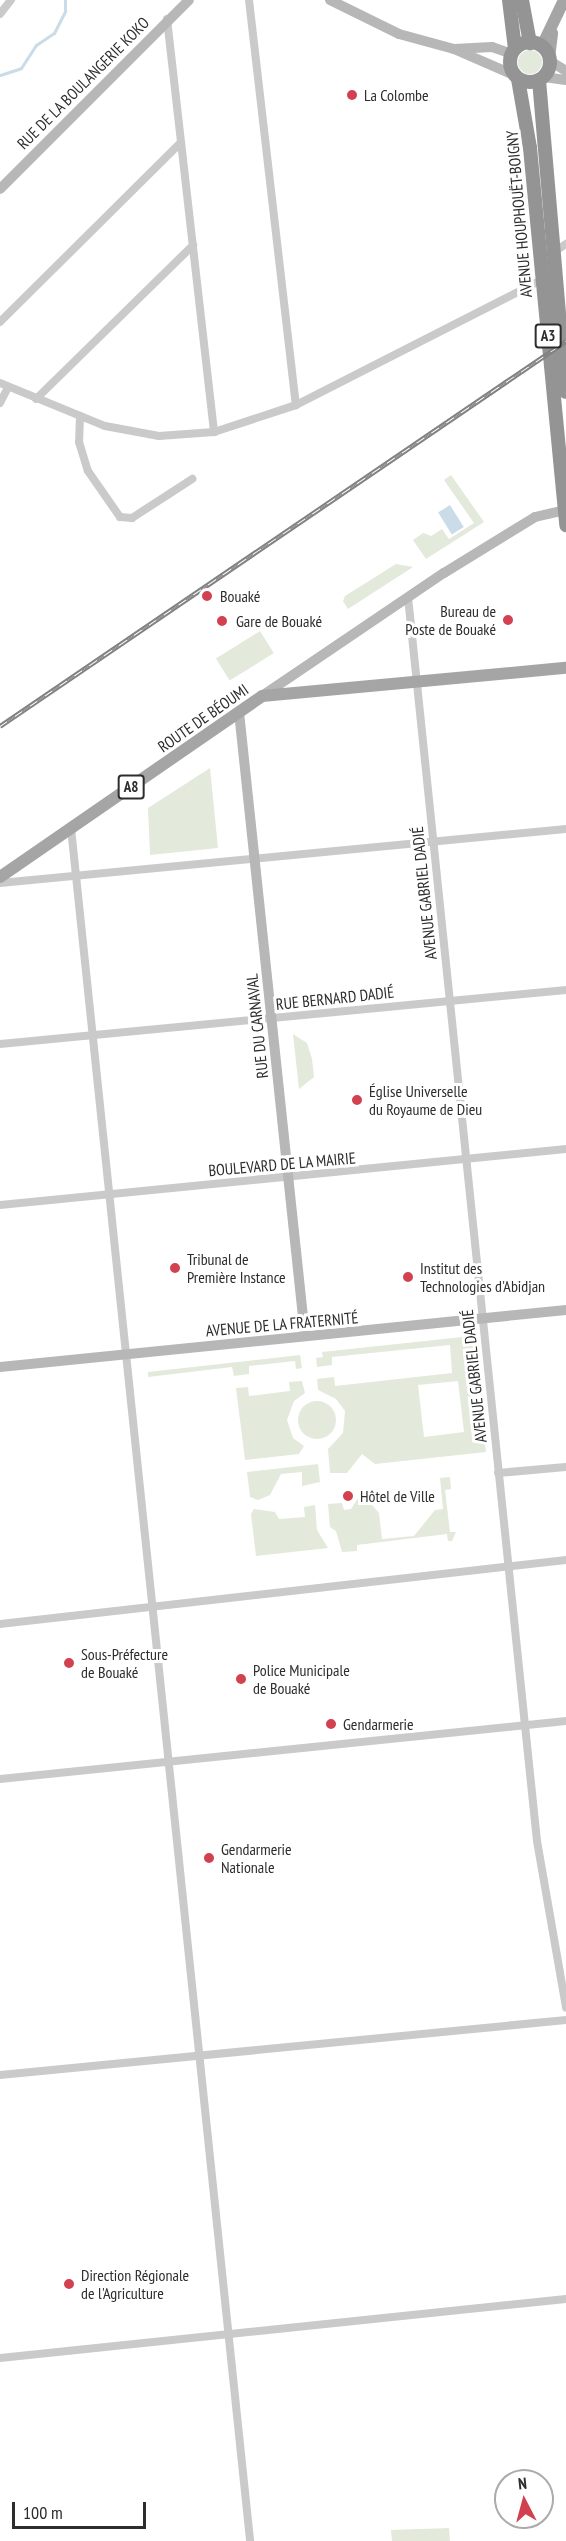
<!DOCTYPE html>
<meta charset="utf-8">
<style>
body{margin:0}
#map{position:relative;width:566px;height:2541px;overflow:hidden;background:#fff;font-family:"PT Sans Narrow",sans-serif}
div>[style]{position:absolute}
.green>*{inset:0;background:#e3e9db;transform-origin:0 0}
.round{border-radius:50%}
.water>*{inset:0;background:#c9dce7;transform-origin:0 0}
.stream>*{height:3px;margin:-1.5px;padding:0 1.5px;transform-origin:1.5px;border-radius:1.5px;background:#c9dce7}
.street>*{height:8px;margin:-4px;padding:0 4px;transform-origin:4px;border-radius:4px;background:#cacaca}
.secondary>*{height:10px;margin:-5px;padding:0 5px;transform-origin:5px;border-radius:5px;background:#b7b7b7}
.primary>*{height:12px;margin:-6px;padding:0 6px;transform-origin:6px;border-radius:6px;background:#a5a5a5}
.highway>*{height:14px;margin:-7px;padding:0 7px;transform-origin:7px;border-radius:7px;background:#949494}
.highway>.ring{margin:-7px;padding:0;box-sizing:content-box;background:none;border:14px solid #949494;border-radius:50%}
.rail>*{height:5px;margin-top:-2.5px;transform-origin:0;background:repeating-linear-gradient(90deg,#fff 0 9px,#828282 0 18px);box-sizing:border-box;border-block:2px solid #828282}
.dots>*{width:16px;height:16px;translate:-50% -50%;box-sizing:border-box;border:3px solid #fff;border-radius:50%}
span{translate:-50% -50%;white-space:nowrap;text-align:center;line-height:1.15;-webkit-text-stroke:6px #fff;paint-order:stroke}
.shield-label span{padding:2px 4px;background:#fff;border:2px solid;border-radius:4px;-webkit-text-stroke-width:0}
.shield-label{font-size:15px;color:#2d2d2d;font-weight:700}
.street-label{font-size:16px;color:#2d2d2d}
.poi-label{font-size:16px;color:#2d2d2d}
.left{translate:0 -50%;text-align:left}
.right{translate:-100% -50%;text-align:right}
.north{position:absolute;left:494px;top:2469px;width:60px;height:60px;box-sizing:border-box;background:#fff;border:2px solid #ababab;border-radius:50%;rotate:354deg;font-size:16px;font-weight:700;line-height:24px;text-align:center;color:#2d2d2d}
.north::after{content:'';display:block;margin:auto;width:21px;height:27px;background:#d14150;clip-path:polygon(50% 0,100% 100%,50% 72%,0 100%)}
.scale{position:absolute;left:12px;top:2502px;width:134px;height:27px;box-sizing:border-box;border:3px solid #2d2d2d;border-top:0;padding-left:8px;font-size:18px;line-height:21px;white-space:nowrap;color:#2d2d2d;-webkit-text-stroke:4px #fff;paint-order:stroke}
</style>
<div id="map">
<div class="green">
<i class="round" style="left:518px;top:50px;width:24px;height:24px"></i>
<i style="clip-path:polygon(451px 475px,484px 522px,426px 559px,413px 540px,423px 533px,431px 536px,442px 529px,449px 539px,474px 523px,444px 480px)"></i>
<i style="clip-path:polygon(396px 564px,413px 567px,348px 609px,343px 601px,345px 596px)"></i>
<i style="left:260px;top:631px;width:26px;height:52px;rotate:58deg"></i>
<i style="clip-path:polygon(210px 768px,218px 848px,150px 855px,148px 808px)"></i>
<i style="clip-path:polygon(293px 1034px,307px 1043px,312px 1059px,314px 1077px,299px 1089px)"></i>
<i style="clip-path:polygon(evenodd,472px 1336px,475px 1361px,469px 1362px,471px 1383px,477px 1382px,486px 1452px,375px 1464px,362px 1454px,347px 1473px,330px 1473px,328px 1449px,343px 1433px,345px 1411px,336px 1399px,318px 1390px,317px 1379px,334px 1377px,335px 1386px,452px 1373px,450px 1345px,332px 1357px,332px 1365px,317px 1367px,316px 1358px,323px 1357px,322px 1352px,472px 1336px,458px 1381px,464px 1432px,424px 1437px,418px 1385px,458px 1381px)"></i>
<i style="clip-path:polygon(300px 1355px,302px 1368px,296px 1369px,295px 1361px,249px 1366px,249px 1374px,234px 1376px,232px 1367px,148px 1377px,148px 1372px)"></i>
<i style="clip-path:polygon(302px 1381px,305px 1393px,294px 1401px,287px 1420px,293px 1438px,304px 1446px,299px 1454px,245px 1460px,236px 1388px,248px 1387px,249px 1396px,290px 1391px,289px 1382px)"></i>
<i class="round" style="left:298px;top:1401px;width:38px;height:38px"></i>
<i style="clip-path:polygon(318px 1464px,320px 1482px,302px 1486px,302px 1472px,281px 1474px,270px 1495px,258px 1500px,250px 1497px,247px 1472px)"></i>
<i style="clip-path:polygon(450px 1477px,451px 1489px,445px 1490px,450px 1532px,456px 1532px,452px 1541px,448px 1541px,447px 1534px,357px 1545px,357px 1551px,342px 1552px,336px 1531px,330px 1527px,328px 1504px,342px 1503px,344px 1510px,351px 1509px,358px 1498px,365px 1497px,379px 1513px,382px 1539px,414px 1536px,435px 1510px,443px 1509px,440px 1478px)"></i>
<i style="clip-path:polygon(315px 1505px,317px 1530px,328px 1548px,256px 1556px,251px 1514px,254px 1509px,275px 1512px,279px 1519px,305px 1517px,304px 1507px)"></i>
<i style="clip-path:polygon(449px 2528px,450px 2541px,392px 2541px,391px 2530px)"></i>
</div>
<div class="water">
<i style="left:450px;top:505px;width:26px;height:14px;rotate:58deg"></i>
</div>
<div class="stream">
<i style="left:0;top:75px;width:22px;rotate:-18deg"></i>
<i style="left:21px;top:68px;width:27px;rotate:-57deg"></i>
<i style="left:36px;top:45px;width:22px;rotate:-34deg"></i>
<i style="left:54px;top:33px;width:25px;rotate:-63deg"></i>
<i style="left:65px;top:11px;width:11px;rotate:-90deg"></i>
</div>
<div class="street">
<i style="left:249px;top:0;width:408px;rotate:83.4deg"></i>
<i style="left:0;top:14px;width:18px;rotate:-52deg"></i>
<i style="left:167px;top:19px;width:416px;rotate:83.5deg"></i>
<i style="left:552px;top:253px;width:17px;rotate:-33deg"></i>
<i style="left:0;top:322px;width:255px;rotate:-44.8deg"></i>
<i style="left:0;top:383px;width:113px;rotate:22.3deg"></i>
<i style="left:105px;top:426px;width:55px;rotate:10.5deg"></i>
<i style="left:159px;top:436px;width:55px;rotate:-4.2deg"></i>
<i style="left:214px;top:432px;width:86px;rotate:-18.2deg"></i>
<i style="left:296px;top:405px;width:275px;rotate:-27deg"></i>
<i style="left:36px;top:399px;width:220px;rotate:-44.4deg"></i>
<i style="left:0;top:403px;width:18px;rotate:-63deg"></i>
<i style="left:80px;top:416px;width:26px;rotate:92deg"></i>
<i style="left:79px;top:442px;width:30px;rotate:73deg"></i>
<i style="left:88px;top:471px;width:56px;rotate:55.2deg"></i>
<i style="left:120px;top:517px;width:12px;rotate:5deg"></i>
<i style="left:132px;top:518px;width:72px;rotate:-33deg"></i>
<i style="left:408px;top:597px;width:1251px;rotate:84.08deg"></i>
<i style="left:537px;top:1841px;width:169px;rotate:80.1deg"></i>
<i style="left:71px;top:828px;width:1722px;rotate:84.03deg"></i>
<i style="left:0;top:883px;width:569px;rotate:-5.45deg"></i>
<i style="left:0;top:1044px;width:569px;rotate:-5.45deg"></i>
<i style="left:0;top:1205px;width:569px;rotate:-5.65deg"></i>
<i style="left:498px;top:1473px;width:68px;rotate:-5deg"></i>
<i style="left:0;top:1624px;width:570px;rotate:-6.45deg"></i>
<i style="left:0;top:1779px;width:569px;rotate:-5.85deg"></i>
<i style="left:0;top:2075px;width:569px;rotate:-5.55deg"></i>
<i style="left:0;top:2358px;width:569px;rotate:-5.95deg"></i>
</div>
<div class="secondary">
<i style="left:330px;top:0;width:77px;rotate:26.2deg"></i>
<i style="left:399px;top:34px;width:57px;rotate:15.3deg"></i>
<i style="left:454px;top:49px;width:38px;rotate:-3deg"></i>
<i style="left:492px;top:47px;width:21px;rotate:19deg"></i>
<i style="left:454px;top:49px;width:65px;rotate:23.4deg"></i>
<i style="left:550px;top:61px;width:19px;rotate:32deg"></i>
<i style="left:544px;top:77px;width:22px;rotate:8deg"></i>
<i style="left:0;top:189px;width:267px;rotate:-45deg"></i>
<i style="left:262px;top:696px;width:220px;rotate:-34.1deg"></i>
<i style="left:444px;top:573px;width:107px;rotate:-31.6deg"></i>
<i style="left:535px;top:517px;width:31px;rotate:-13deg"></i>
<i style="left:239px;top:712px;width:627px;rotate:83.96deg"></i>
<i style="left:0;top:1367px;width:569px;rotate:-5.75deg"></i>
</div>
<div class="primary">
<i style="left:542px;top:46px;width:51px;rotate:-64.4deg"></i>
<i style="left:549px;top:58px;width:25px;rotate:-83deg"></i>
<i style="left:0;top:877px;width:318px;rotate:-34.6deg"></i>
<i style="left:262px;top:696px;width:305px;rotate:-5.3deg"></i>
</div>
<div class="highway">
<i style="left:509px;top:0;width:49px;rotate:83deg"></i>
<i style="left:522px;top:0;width:44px;rotate:79.5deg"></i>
<i class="ring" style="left:510px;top:42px;width:26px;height:26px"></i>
<i style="left:518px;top:79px;width:70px;rotate:80.1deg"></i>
<i style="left:530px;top:148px;width:379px;rotate:84.5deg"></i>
<i style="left:539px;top:80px;width:313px;rotate:85.1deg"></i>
</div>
<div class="rail">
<i style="left:0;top:726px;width:685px;rotate:-34.22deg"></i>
</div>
<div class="dots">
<i style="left:352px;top:95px;background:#d14150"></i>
<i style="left:207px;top:596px;background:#d14150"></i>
<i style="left:508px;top:620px;background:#d14150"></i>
<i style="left:222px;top:621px;background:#d14150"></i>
<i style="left:357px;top:1100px;background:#d14150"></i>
<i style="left:175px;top:1268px;background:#d14150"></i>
<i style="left:408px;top:1277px;background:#d14150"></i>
<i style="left:348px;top:1496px;background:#d14150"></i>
<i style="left:69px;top:1663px;background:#d14150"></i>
<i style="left:241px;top:1679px;background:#d14150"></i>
<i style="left:331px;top:1724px;background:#d14150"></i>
<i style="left:209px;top:1858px;background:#d14150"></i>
<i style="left:69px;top:2284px;background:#d14150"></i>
</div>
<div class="shield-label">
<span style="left:548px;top:336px">A3</span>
<span style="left:131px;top:787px">A8</span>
</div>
<div class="street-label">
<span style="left:83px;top:83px;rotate:-45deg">RUE DE LA BOULANGERIE KOKO</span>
<span style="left:519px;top:214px;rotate:-95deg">AVENUE HOUPHOUËT-BOIGNY</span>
<span style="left:203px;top:718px;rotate:-35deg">ROUTE DE BÉOUMI</span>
<span style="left:424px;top:893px;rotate:-96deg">AVENUE GABRIEL DADIÉ</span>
<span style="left:335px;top:998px;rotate:-6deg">RUE BERNARD DADIÉ</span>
<span style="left:257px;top:1026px;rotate:-96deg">RUE DU CARNAVAL</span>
<span style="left:282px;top:1164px;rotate:-5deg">BOULEVARD DE LA MAIRIE</span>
<span style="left:282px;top:1324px;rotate:-5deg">AVENUE DE LA FRATERNITÉ</span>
<span style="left:474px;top:1376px;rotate:-96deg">AVENUE GABRIEL DADIÉ</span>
</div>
<div class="poi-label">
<span class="left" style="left:364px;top:95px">La Colombe</span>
<span class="left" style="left:220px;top:596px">Bouaké</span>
<span class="right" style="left:496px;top:620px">Bureau de<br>Poste de Bouaké</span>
<span class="left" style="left:236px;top:621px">Gare de Bouaké</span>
<span class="left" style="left:369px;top:1100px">Église Universelle<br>du Royaume de Dieu</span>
<span class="left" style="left:187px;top:1268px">Tribunal de<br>Première Instance</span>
<span class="left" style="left:420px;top:1277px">Institut des<br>Technologies d'Abidjan</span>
<span class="left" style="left:360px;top:1496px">Hôtel de Ville</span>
<span class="left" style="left:81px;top:1663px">Sous-Préfecture<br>de Bouaké</span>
<span class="left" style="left:253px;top:1679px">Police Municipale<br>de Bouaké</span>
<span class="left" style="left:343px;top:1724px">Gendarmerie</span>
<span class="left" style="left:221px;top:1858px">Gendarmerie<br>Nationale</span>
<span class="left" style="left:81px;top:2284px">Direction Régionale<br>de l'Agriculture</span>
</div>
<div class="north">N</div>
<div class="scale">100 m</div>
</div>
